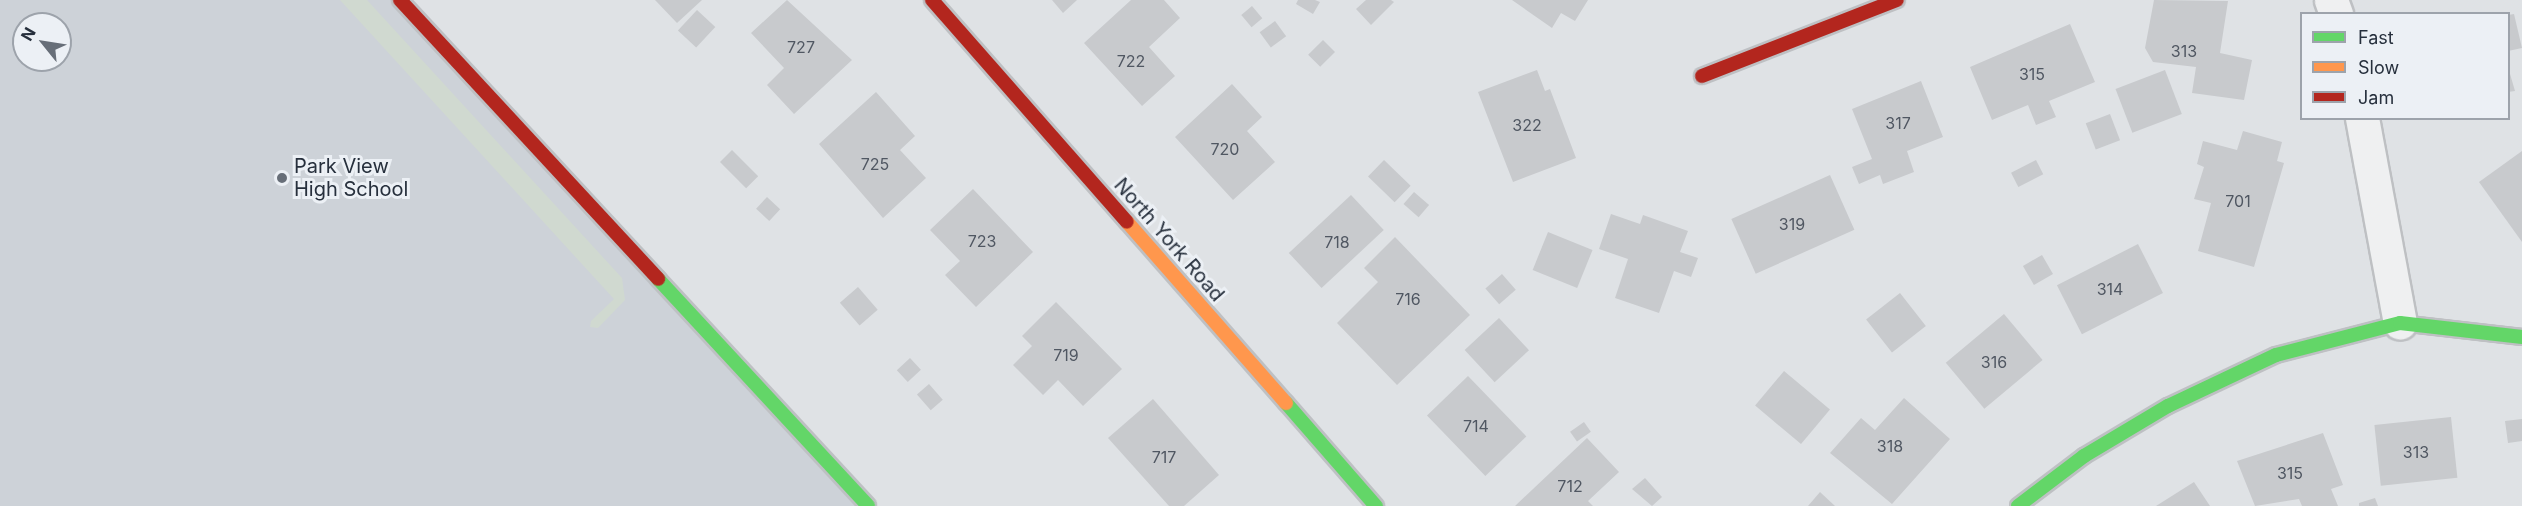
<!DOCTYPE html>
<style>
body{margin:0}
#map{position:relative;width:2522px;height:506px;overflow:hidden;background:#dfe2e5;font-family:Inter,sans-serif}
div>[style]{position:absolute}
.built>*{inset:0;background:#cdd2d8}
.green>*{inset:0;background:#d0d9d0}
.building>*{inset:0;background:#c8cacd;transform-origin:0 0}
.roads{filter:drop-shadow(2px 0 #bec0c3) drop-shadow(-2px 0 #bec0c3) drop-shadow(0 2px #bec0c3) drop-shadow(0 -2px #bec0c3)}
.street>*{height:33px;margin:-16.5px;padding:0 16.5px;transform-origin:16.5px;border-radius:16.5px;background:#eff0f1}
.fast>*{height:14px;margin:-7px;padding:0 7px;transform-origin:7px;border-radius:7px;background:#63d668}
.slow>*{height:14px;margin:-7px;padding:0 7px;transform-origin:7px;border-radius:7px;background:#ff974d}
.jam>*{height:14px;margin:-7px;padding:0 7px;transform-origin:7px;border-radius:7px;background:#b3261e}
.dots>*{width:16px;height:16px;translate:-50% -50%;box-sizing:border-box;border:3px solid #ecf0f5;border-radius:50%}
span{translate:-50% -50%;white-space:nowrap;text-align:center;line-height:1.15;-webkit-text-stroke:6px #ecf0f5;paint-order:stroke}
.number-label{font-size:16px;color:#505762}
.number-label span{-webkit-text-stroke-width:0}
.poi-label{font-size:20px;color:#27303d}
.left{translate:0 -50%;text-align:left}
.street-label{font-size:20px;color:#27303d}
.legend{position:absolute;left:2300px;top:12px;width:210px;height:108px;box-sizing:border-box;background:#ecf0f5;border:2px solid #9da3ab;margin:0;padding:8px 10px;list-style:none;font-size:18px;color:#27303d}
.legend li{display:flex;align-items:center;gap:12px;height:30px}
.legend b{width:30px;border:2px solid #9da3ab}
.north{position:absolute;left:12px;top:12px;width:60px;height:60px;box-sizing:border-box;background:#ecf0f5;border:2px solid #9da3ab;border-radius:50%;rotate:300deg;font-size:16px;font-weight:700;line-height:24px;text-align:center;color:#27303d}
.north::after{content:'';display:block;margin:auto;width:21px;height:27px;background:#676e78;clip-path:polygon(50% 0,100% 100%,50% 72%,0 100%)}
</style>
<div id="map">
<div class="built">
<i style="clip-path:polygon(evenodd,0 0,400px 0,868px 506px,0 506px,0 0,24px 24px,60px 24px,60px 60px,24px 60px,24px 24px)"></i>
</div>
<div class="green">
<i style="clip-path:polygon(340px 0,367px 0,622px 278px,625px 300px,598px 328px,590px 327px,591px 321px,614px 299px)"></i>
</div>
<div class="building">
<i style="clip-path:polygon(655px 0,702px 0,677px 23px)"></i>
<i style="clip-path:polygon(787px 0,852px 60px,794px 114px,767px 85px,784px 68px,751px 33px)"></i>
<i style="clip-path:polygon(1052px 0,1077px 0,1063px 13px)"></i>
<i style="clip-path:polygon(1131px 0,1164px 0,1180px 18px,1149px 47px,1175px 76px,1142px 106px,1084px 43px)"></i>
<i style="clip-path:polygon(1298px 0,1315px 0,1320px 2px,1313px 14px,1296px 4px)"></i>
<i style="clip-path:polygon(1366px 0,1391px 0,1394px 2px,1371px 25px,1356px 9px)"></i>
<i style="clip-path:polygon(1512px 0,1588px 0,1575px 21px,1561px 13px,1552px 28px)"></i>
<i style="clip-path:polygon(2154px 0,2228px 1px,2220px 53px,2252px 60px,2244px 100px,2192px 93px,2196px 67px,2153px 62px,2145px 48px)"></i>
<i style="left:1252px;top:6px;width:16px;height:14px;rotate:50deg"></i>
<i style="left:697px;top:10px;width:25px;height:28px;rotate:43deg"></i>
<i style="clip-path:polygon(2514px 14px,2522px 48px,2508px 51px,2508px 15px)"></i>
<i style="left:1275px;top:21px;width:19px;height:19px;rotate:54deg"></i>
<i style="clip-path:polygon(2070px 24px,2095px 82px,2049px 101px,2056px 117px,2036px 125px,2028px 105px,1992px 120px,1970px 67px)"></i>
<i style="left:1323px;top:40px;width:17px;height:21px;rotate:45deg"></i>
<i style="clip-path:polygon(2508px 67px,2515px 91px,2508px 92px)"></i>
<i style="clip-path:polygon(1537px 70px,1545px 91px,1550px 89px,1576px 158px,1513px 182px,1478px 92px)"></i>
<i style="left:2165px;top:70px;width:47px;height:53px;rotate:69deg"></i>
<i style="clip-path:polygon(1921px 81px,1943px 137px,1907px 151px,1914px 172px,1883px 184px,1880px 175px,1859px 184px,1852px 167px,1872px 159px,1852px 109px)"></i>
<i style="clip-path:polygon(1232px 84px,1262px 117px,1247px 131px,1275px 162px,1233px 200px,1175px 137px)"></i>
<i style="clip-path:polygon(876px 92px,915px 136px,900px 150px,926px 178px,883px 218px,819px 144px)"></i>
<i style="left:2110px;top:114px;width:28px;height:26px;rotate:69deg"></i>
<i style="clip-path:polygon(2243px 131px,2282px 142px,2277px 161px,2284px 163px,2254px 267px,2198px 251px,2211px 203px,2194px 199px,2204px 167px,2197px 164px,2203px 141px,2237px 150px)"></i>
<i style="left:732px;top:150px;width:37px;height:17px;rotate:45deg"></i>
<i style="clip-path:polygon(2522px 151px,2522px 242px,2479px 182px)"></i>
<i style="left:1384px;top:160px;width:37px;height:23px;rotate:44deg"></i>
<i style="left:2036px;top:160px;width:16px;height:28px;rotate:63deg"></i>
<i style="left:1830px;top:175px;width:60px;height:108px;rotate:66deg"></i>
<i style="clip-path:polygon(973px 189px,1033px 252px,976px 307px,945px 275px,960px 261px,930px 230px)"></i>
<i style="left:1414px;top:192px;width:20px;height:16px;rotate:41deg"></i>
<i style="left:1351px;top:195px;width:48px;height:85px;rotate:47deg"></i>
<i style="left:767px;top:197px;width:18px;height:16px;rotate:43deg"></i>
<i style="clip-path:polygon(1611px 214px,1640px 224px,1643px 215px,1688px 231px,1680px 252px,1698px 258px,1691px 277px,1674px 271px,1659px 313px,1615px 298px,1628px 259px,1599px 249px)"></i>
<i style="left:1548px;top:232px;width:48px;height:41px;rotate:22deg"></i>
<i style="clip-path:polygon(1395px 237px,1470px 315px,1397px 385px,1337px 323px,1378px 282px,1364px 268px)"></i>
<i style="left:2138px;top:244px;width:55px;height:91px;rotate:63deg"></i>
<i style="left:2042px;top:255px;width:22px;height:22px;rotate:60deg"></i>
<i style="left:1502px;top:274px;width:21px;height:22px;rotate:49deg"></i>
<i style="left:858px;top:287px;width:30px;height:24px;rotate:49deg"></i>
<i style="left:1900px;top:293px;width:42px;height:43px;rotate:52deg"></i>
<i style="clip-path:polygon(1056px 302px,1122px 369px,1083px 406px,1058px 380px,1043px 395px,1013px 365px,1032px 346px,1022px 336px)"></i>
<i style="left:2004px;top:314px;width:60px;height:76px;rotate:50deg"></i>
<i style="left:1499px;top:318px;width:44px;height:47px;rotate:47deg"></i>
<i style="left:910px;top:358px;width:16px;height:18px;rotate:47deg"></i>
<i style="left:1784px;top:371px;width:60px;height:45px;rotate:40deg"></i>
<i style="left:1468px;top:376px;width:84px;height:57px;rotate:46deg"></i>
<i style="left:929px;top:384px;width:21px;height:16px;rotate:49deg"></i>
<i style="clip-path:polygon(1904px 398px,1950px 439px,1892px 504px,1830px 453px,1861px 418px,1875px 430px)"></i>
<i style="clip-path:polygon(1153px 399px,1219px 475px,1184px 506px,1169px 506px,1108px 438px)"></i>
<i style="left:2451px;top:417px;width:61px;height:77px;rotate:84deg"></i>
<i style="clip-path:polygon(2522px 419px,2522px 441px,2508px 443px,2505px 421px)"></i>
<i style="left:1584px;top:422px;width:12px;height:17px;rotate:55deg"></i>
<i style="clip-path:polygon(2323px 433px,2343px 485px,2331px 489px,2338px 506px,2302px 506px,2299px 499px,2255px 506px,2237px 461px)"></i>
<i style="clip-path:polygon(1587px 438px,1619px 472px,1588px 501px,1593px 506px,1515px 506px)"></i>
<i style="clip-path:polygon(1645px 478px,1662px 497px,1652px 506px,1632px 489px)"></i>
<i style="clip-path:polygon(2194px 482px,2210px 506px,2156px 506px)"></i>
<i style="clip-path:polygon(1820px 492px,1835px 506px,1808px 506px)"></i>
<i style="clip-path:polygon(2375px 498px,2378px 506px,2359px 506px,2359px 503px)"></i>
</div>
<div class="roads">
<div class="street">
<i style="left:2331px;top:0;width:15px;rotate:70deg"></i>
<i style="left:2362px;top:118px;width:208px;rotate:79.5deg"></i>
</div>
<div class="fast">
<i style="left:658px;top:279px;width:309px;rotate:47.2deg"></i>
<i style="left:1286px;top:403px;width:137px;rotate:48.9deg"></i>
<i style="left:2018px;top:506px;width:83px;rotate:-37.1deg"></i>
<i style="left:2084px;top:456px;width:98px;rotate:-30.8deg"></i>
<i style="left:2168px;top:406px;width:119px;rotate:-25.3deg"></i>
<i style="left:2276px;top:355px;width:128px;rotate:-14.5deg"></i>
<i style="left:2400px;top:323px;width:123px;rotate:6.5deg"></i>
</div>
<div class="slow">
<i style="left:1127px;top:222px;width:241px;rotate:48.7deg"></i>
</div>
<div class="jam">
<i style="left:400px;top:0;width:380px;rotate:47.2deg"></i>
<i style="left:932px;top:0;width:295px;rotate:48.7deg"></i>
<i style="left:1702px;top:76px;width:209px;rotate:-21.3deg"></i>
</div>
</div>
<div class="dots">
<i style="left:282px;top:178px;background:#676e78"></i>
</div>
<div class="number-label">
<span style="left:801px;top:47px">727</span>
<span style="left:2184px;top:51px">313</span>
<span style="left:1131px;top:61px">722</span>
<span style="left:2032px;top:74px">315</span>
<span style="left:1898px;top:123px">317</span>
<span style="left:1527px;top:125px">322</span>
<span style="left:1225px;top:149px">720</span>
<span style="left:875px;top:164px">725</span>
<span style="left:2238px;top:201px">701</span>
<span style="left:1792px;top:224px">319</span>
<span style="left:982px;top:241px">723</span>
<span style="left:1337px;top:242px">718</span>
<span style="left:2110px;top:289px">314</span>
<span style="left:1408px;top:299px">716</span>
<span style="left:1066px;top:355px">719</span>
<span style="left:1994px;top:362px">316</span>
<span style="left:1476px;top:426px">714</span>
<span style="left:1890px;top:446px">318</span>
<span style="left:2416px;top:452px">313</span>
<span style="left:1164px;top:457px">717</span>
<span style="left:2290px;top:473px">315</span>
<span style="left:1570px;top:486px">712</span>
</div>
<div class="poi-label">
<span class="left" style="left:294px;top:178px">Park View<br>High School</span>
</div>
<div class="street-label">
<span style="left:1169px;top:240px;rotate:49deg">North York Road</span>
</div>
<ul class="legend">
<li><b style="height:8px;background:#63d668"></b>Fast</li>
<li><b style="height:8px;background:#ff974d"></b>Slow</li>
<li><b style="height:8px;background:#b3261e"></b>Jam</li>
</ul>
<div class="north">N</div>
</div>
